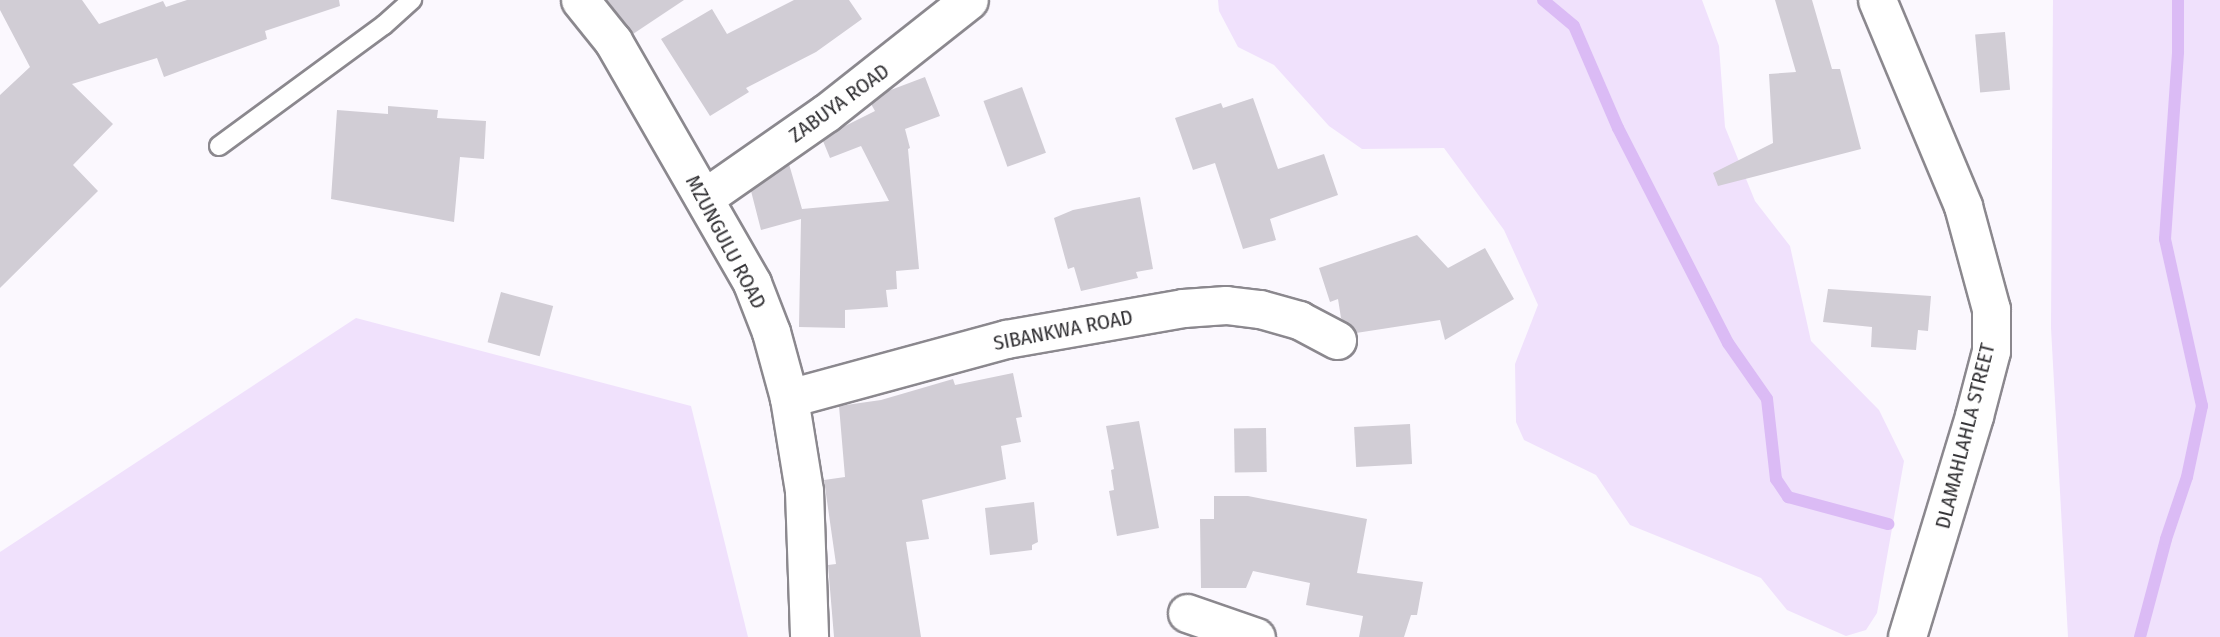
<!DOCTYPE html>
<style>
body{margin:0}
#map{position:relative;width:2220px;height:637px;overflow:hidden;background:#fbf8fe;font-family:"Fira Sans Condensed",sans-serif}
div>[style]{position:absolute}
.green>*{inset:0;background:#f0e1fc}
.stream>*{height:12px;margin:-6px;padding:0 6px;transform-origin:6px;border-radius:6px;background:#dbbbf5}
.building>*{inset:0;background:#d1cdd5;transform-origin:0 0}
.roads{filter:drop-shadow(2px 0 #8b888e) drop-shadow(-2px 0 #8b888e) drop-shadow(0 2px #8b888e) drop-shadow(0 -2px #8b888e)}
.lane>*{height:18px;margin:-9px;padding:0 9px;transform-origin:9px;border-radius:9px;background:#fff}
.street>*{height:37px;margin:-18.5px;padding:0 18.5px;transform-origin:18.5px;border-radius:18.5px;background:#fff}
span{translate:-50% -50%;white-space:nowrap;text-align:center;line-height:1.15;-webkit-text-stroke:5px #fff;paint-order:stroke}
.street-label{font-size:21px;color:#313033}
</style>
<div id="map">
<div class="green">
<i style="clip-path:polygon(1218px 0,1702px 0,1719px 46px,1725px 127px,1755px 201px,1790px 246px,1811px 341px,1879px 410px,1904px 461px,1877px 613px,1866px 630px,1846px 636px,1787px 610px,1761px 578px,1630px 525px,1596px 475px,1524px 440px,1516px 422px,1515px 364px,1538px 305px,1504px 230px,1444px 148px,1362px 149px,1329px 126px,1274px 65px,1238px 47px,1219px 11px)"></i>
<i style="clip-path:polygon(2053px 0,2220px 0,2220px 637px,2068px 637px,2051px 328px)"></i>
<i style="clip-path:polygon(356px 318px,691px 406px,748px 637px,0 637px,0 552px)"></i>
</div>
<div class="stream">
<i style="left:1543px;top:0;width:40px;rotate:40deg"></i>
<i style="left:1574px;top:26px;width:111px;rotate:66.7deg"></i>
<i style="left:1618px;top:128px;width:242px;rotate:62.9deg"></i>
<i style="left:1728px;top:343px;width:68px;rotate:55.1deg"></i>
<i style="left:1767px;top:399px;width:81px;rotate:83.6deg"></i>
<i style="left:1776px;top:479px;width:22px;rotate:56deg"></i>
<i style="left:1788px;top:497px;width:104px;rotate:15.1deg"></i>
<i style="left:2140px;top:637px;width:101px;rotate:-75.1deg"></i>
<i style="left:2166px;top:539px;width:65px;rotate:-71.3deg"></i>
<i style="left:2187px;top:477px;width:73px;rotate:-78.1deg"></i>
<i style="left:2202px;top:406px;width:171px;rotate:-102.5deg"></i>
<i style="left:2165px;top:239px;width:187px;rotate:-86deg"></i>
<i style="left:2178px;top:52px;width:52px;rotate:-90deg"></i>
</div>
<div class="building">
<i style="clip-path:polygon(0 0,82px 0,99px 24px,163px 1px,166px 7px,187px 0,339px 0,340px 6px,265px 31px,267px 39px,164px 77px,157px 58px,72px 84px,113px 124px,73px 165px,98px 191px,0 288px,0 95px,30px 67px,0 10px)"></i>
<i style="clip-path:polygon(607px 0,684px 0,633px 34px)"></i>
<i style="clip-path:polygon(794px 0,849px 0,862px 19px,816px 52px,746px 88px,749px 92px,710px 116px,661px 39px,712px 9px,727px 34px)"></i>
<i style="clip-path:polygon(1775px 0,1812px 0,1832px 69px,1840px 69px,1861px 149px,1718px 186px,1713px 173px,1773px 143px,1769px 74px,1796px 72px)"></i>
<i style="left:2005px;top:32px;width:58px;height:30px;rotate:85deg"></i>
<i style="clip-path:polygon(925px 77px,940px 116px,905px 129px,910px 148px,908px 149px,919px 269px,896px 271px,897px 289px,886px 290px,888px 307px,845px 310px,845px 328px,799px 327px,801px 219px,761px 230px,751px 191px,789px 164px,802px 209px,889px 201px,861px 146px,830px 158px,823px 141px,843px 127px,875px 111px,871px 104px,888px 91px)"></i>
<i style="left:1022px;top:87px;width:70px;height:41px;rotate:70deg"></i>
<i style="clip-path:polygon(1253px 98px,1278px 169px,1324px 154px,1338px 195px,1270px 219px,1276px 240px,1243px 249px,1215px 163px,1193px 170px,1175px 118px,1221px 103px,1223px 108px)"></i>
<i style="clip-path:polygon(388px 106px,438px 110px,437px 118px,486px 121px,484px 159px,460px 157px,454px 222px,331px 199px,337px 110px,388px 114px)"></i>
<i style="clip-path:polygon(1140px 197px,1153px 269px,1136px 272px,1138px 278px,1081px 291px,1074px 267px,1068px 269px,1054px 218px,1073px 210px)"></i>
<i style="clip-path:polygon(1417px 235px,1448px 268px,1485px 248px,1514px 299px,1445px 340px,1440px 320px,1356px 333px,1341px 318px,1338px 299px,1330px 302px,1319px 268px)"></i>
<i style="clip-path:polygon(1828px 289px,1931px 296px,1928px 331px,1918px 330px,1916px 350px,1871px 347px,1872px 327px,1823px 322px)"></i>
<i style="left:501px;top:292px;width:54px;height:52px;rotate:15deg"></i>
<i style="clip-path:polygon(1013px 373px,1022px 417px,1016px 418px,1021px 442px,1001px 446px,1006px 479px,922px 500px,929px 539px,906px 542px,921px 637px,834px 637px,828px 565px,836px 564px,824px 480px,845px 477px,839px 406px,881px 400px,953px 379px,955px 385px)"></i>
<i style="clip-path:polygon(1139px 421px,1159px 528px,1117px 536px,1109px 491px,1114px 490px,1111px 470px,1114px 469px,1106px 426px)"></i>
<i style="left:1410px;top:424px;width:40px;height:56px;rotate:87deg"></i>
<i style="left:1266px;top:428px;width:44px;height:32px;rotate:89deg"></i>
<i style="clip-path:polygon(1214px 496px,1248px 496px,1367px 519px,1357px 573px,1423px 582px,1417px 615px,1411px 615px,1404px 637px,1359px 637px,1363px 616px,1306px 605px,1310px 583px,1253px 571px,1246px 588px,1201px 588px,1200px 519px,1214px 519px)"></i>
<i style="clip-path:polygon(1034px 502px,1038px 542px,1032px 545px,1032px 550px,990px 555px,985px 508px)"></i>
</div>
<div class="roads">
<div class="lane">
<i style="left:219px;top:146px;width:205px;rotate:-36.3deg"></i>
<i style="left:384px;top:25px;width:38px;rotate:-42deg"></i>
</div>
<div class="street">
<i style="left:580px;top:0;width:53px;rotate:51.2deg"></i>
<i style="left:613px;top:41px;width:279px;rotate:60.1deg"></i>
<i style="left:752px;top:283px;width:53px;rotate:68.8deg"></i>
<i style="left:771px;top:332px;width:68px;rotate:74.7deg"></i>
<i style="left:789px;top:398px;width:94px;rotate:80.8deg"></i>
<i style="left:804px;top:491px;width:146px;rotate:88deg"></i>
<i style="left:1877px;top:0;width:223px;rotate:67.3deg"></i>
<i style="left:1963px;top:206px;width:107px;rotate:74.8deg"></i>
<i style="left:1991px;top:309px;width:42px;rotate:90deg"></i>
<i style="left:1991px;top:351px;width:67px;rotate:104.7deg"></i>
<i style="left:1974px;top:416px;width:231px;rotate:106.9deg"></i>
<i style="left:704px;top:198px;width:149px;rotate:-34.9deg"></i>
<i style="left:826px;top:113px;width:182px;rotate:-38.3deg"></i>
<i style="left:789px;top:398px;width:225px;rotate:-15.2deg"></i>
<i style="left:1006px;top:339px;width:180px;rotate:-9.9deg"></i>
<i style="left:1183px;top:308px;width:43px;rotate:-4deg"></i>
<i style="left:1226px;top:305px;width:34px;rotate:7deg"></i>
<i style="left:1260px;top:309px;width:41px;rotate:15.8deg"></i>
<i style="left:1299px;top:320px;width:43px;rotate:27.8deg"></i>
<i style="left:1187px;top:613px;width:73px;rotate:19.2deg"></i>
</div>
</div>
<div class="street-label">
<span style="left:839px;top:103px;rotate:-36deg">ZABUYA ROAD</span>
<span style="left:726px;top:242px;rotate:62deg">MZUNGULU ROAD</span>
<span style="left:1063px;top:330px;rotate:-11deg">SIBANKWA ROAD</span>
<span style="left:1965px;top:436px;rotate:-76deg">DLAMAHLAHLA STREET</span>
</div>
</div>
